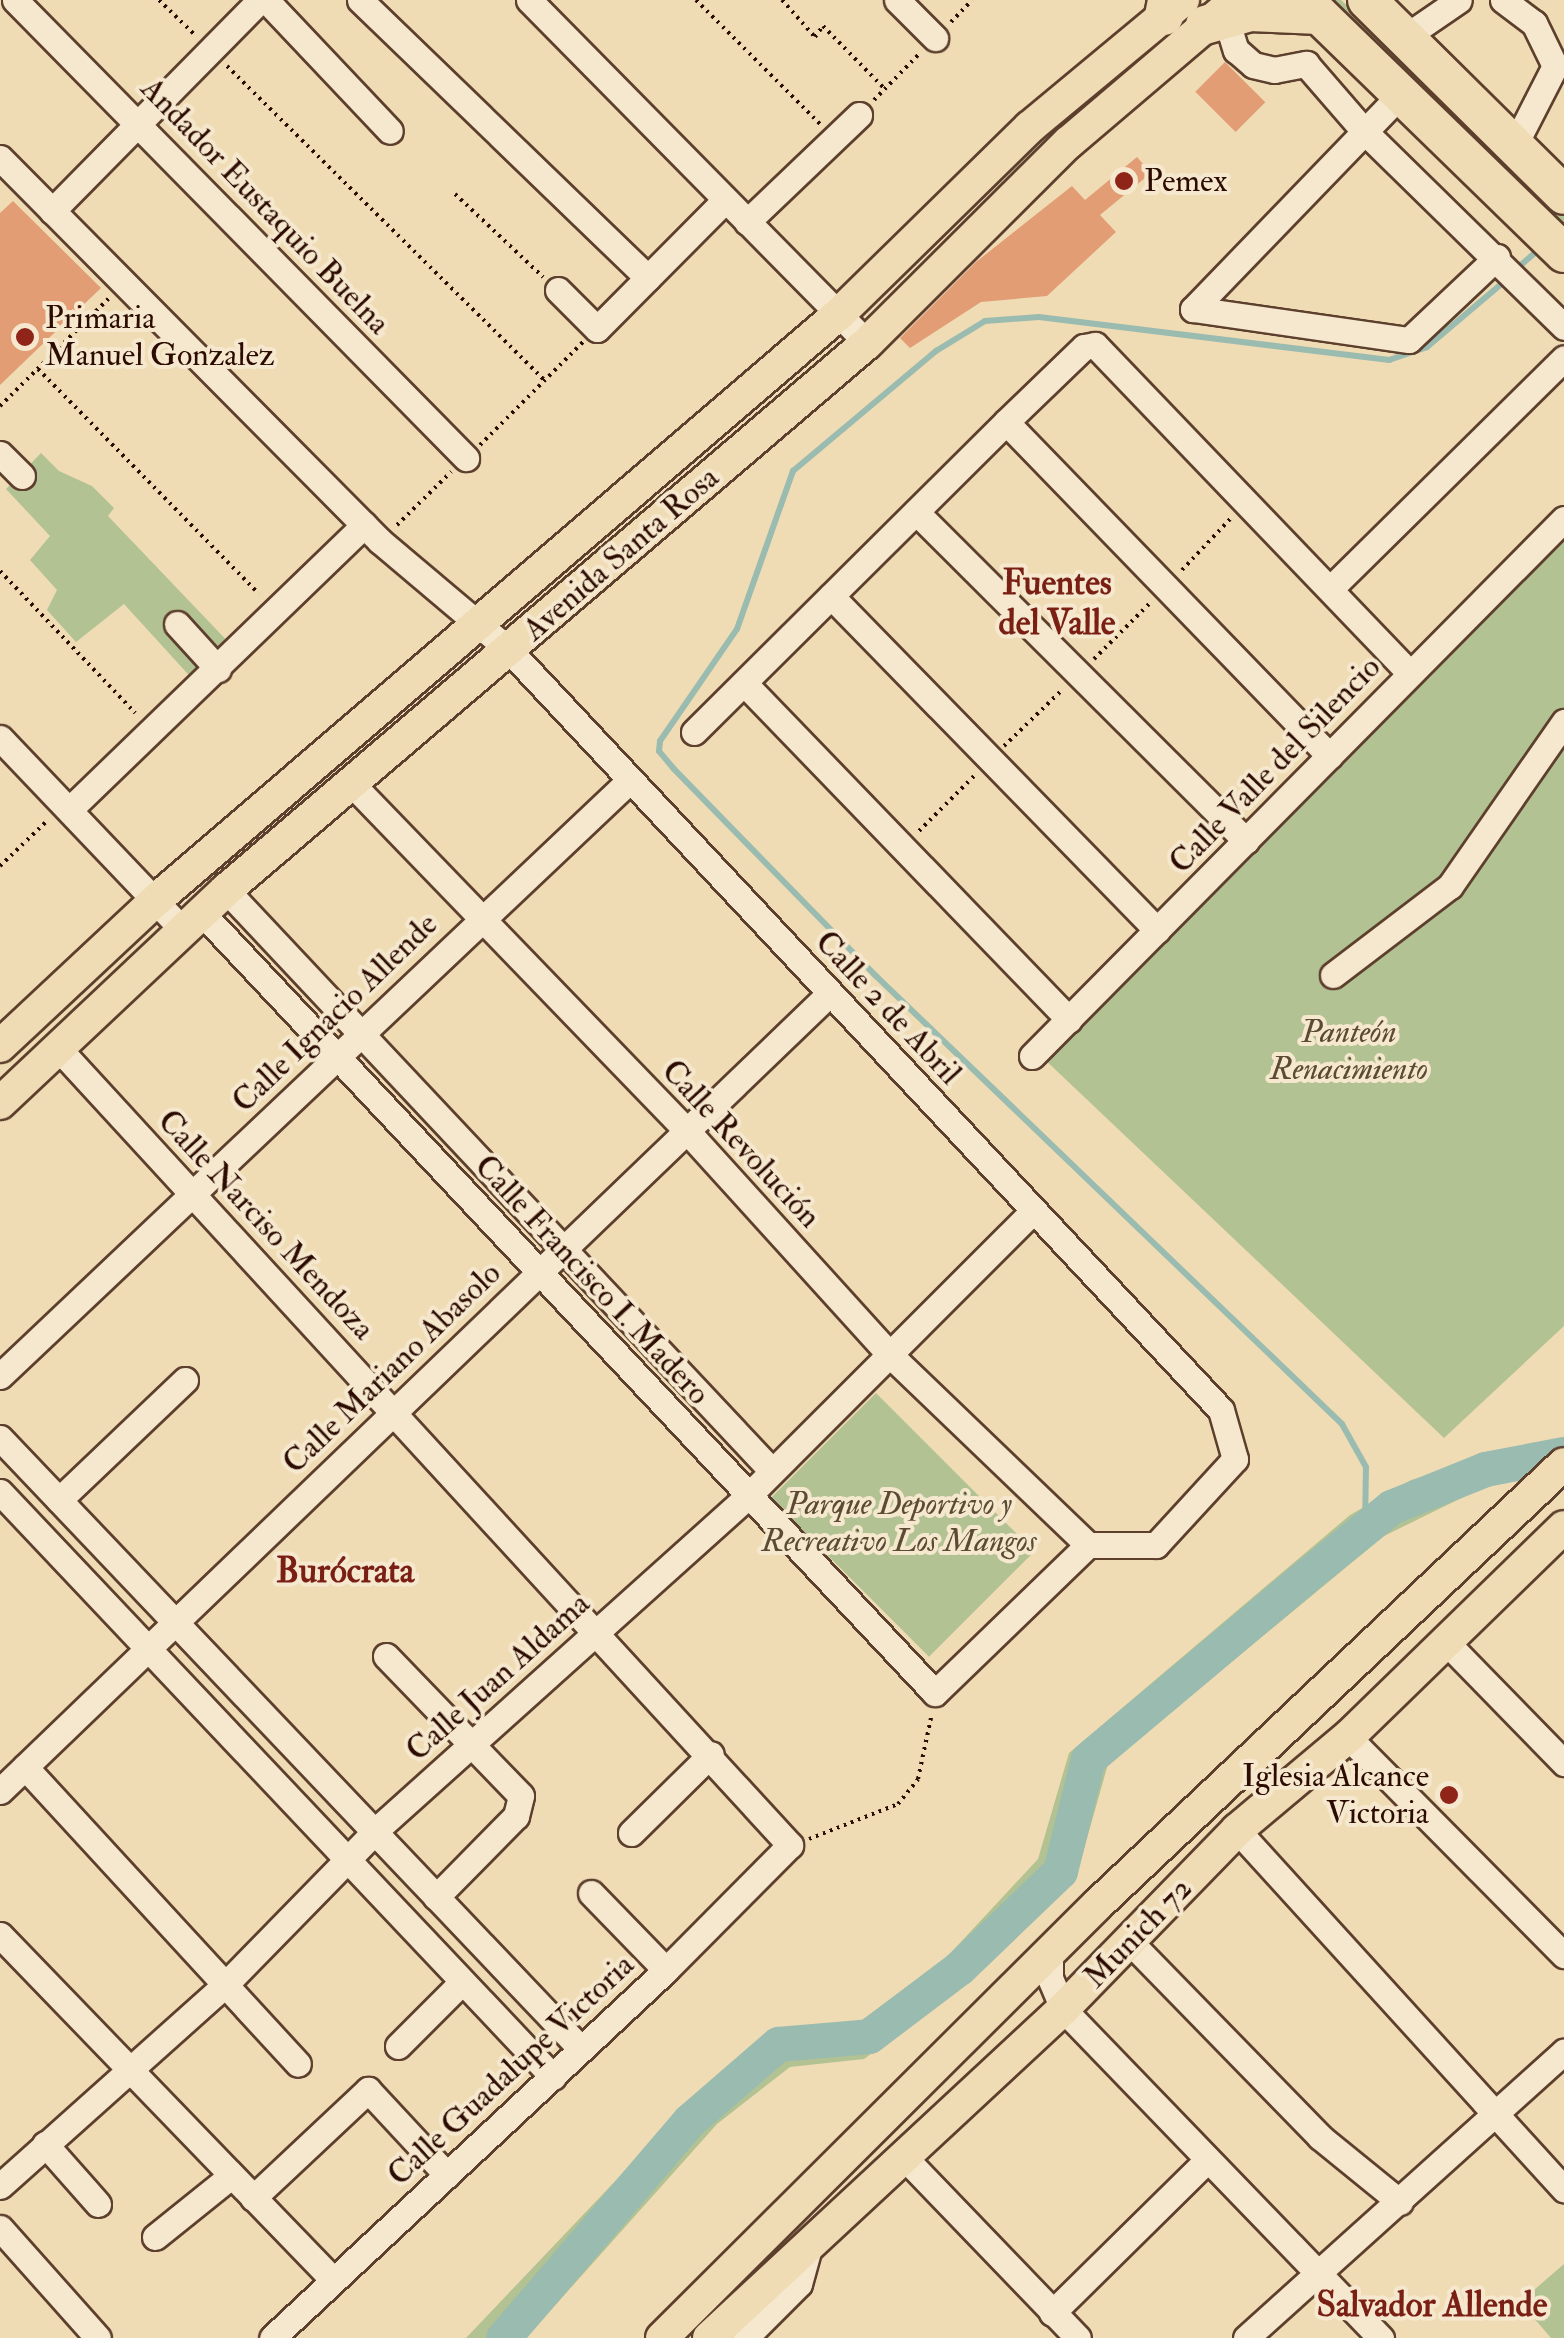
<!DOCTYPE html>
<meta charset="utf-8">
<style>
body{margin:0}
#map{position:relative;width:1564px;height:2338px;overflow:hidden;background:#f0dcb4;font-family:"IM FELL Double Pica",serif}
div>[style]{position:absolute}
.green>*{inset:0;background:#b2c292;transform-origin:0 0}
.stream>*{height:6px;margin:-3px;padding:0 3px;transform-origin:3px;border-radius:3px;background:#9abbaf}
.river>*{height:35px;margin:-17.5px;padding:0 17.5px;transform-origin:17.5px;border-radius:17.5px;background:#9abbaf}
.building>*{inset:0;background:#e29d75;transform-origin:0 0}
.path>*{height:4px;margin-top:-2px;transform-origin:0;background:repeating-linear-gradient(90deg,#2c0b00 0 2.5px,transparent 0 7.5px)}
.roads{filter:drop-shadow(2px 0 #5d3f2d) drop-shadow(-2px 0 #5d3f2d) drop-shadow(0 2px #5d3f2d) drop-shadow(0 -2px #5d3f2d)}
.minor>*{height:25px;margin:-12.5px;padding:0 12.5px;transform-origin:12.5px;border-radius:12.5px;background:#f5e8ce}
.major>*{height:32px;margin:-16px;padding:0 16px;transform-origin:16px;border-radius:16px;background:#f0dcb4}
.highway>*{height:38px;margin:-19px;padding:0 19px;transform-origin:19px;border-radius:19px;background:#f0dcb4}
.dots>*{width:28px;height:28px;translate:-50% -50%;box-sizing:border-box;border:5px solid #f5e8ce;border-radius:50%}
span{translate:-50% -50%;white-space:nowrap;text-align:center;line-height:1.15;-webkit-text-stroke:8px #f5e8ce;paint-order:stroke}
.poi-label{font-size:32px;color:#2c0b00}
.left{translate:0 -50%;text-align:left}
.right{translate:-100% -50%;text-align:right}
.street-label{font-size:32px;color:#2c0b00}
.park-label{font-size:32px;color:#5b4b33;font-style:italic}
.neighbourhood-label{font-size:35px;color:#7a1f14;font-weight:700}
</style>
<div id="map">
<div class="green">
<i style="clip-path:polygon(1331px 0,1341px 0,1564px 212px,1564px 233px)"></i>
<i style="clip-path:polygon(41px 453px,59px 471px,92px 486px,114px 508px,108px 516px,234px 648px,197px 684px,124px 604px,76px 642px,47px 610px,57px 590px,30px 560px,50px 536px,6px 489px)"></i>
<i style="clip-path:polygon(1564px 531px,1564px 1326px,1444px 1438px,1041px 1056px)"></i>
<i style="left:876px;top:1393px;width:224px;height:149px;rotate:45deg"></i>
<i style="clip-path:polygon(1564px 1437px,1564px 1472px,1496px 1481px,1384px 1536px,1108px 1764px,1075px 1881px,970px 1981px,864px 2059px,790px 2067px,717px 2124px,526px 2338px,466px 2338px,659px 2135px,689px 2121px,753px 2044px,862px 2020px,945px 1959px,1038px 1859px,1069px 1753px,1350px 1515px,1411px 1480px)"></i>
<i style="clip-path:polygon(1564px 2264px,1564px 2338px,1551px 2338px,1520px 2302px)"></i>
</div>
<div class="stream">
<i style="left:1514px;top:271px;width:37px;rotate:-41deg"></i>
<i style="left:1365px;top:1528px;width:61px;rotate:-89.1deg"></i>
<i style="left:1366px;top:1467px;width:49px;rotate:-119.2deg"></i>
<i style="left:1342px;top:1424px;width:648px;rotate:-136.13deg"></i>
<i style="left:875px;top:975px;width:288px;rotate:-134.3deg"></i>
<i style="left:674px;top:769px;width:23px;rotate:-130deg"></i>
<i style="left:659px;top:751px;width:10px;rotate:-84deg"></i>
<i style="left:660px;top:741px;width:136px;rotate:-55.5deg"></i>
<i style="left:737px;top:629px;width:168px;rotate:-70.5deg"></i>
<i style="left:793px;top:471px;width:187px;rotate:-40deg"></i>
<i style="left:936px;top:351px;width:57px;rotate:-31.5deg"></i>
<i style="left:985px;top:321px;width:54px;rotate:-4.2deg"></i>
<i style="left:1039px;top:317px;width:353px;rotate:7deg"></i>
<i style="left:1389px;top:360px;width:40px;rotate:-18.9deg"></i>
<i style="left:1427px;top:347px;width:104px;rotate:-40.3deg"></i>
</div>
<div class="river">
<i style="left:503px;top:2338px;width:286px;rotate:-49.4deg"></i>
<i style="left:689px;top:2121px;width:118px;rotate:-40.9deg"></i>
<i style="left:778px;top:2044px;width:91px;rotate:-5deg"></i>
<i style="left:869px;top:2036px;width:113px;rotate:-37.1deg"></i>
<i style="left:959px;top:1968px;width:140px;rotate:-43.8deg"></i>
<i style="left:1060px;top:1871px;width:115px;rotate:-76deg"></i>
<i style="left:1088px;top:1759px;width:285px;rotate:-40deg"></i>
<i style="left:1306px;top:1576px;width:109px;rotate:-39.1deg"></i>
<i style="left:1391px;top:1507px;width:101px;rotate:-22deg"></i>
<i style="left:1485px;top:1469px;width:80px;rotate:-10.8deg"></i>
</div>
<div class="building">
<i style="left:1225px;top:62px;width:57px;height:42px;rotate:45deg"></i>
<i style="clip-path:polygon(1137px 157px,1151px 173px,1100px 215px,1116px 232px,1047px 296px,981px 302px,910px 348px,900px 338px,976px 262px,1072px 186px,1085px 200px)"></i>
<i style="clip-path:polygon(13px 201px,101px 288px,0 385px,0 213px)"></i>
</div>
<div class="path">
<i style="left:159px;top:0;width:50px;rotate:44.2deg"></i>
<i style="left:696px;top:0;width:177px;rotate:45deg"></i>
<i style="left:782px;top:0;width:50px;rotate:48.3deg"></i>
<i style="left:815px;top:37px;width:14px;rotate:-54deg"></i>
<i style="left:823px;top:26px;width:87px;rotate:45.5deg"></i>
<i style="left:951px;top:22px;width:30px;rotate:-46deg"></i>
<i style="left:227px;top:66px;width:446px;rotate:44.7deg"></i>
<i style="left:874px;top:100px;width:66px;rotate:-45.6deg"></i>
<i style="left:455px;top:194px;width:121px;rotate:43.3deg"></i>
<i style="left:38px;top:369px;width:315px;rotate:45.5deg"></i>
<i style="left:0;top:406px;width:155px;rotate:-44.7deg"></i>
<i style="left:480px;top:445px;width:146px;rotate:-45deg"></i>
<i style="left:397px;top:525px;width:76px;rotate:-44.5deg"></i>
<i style="left:1182px;top:570px;width:70px;rotate:-46.7deg"></i>
<i style="left:0;top:571px;width:196px;rotate:46.4deg"></i>
<i style="left:1094px;top:659px;width:81px;rotate:-45deg"></i>
<i style="left:1004px;top:746px;width:81px;rotate:-44deg"></i>
<i style="left:919px;top:831px;width:81px;rotate:-45deg"></i>
<i style="left:0;top:866px;width:65px;rotate:-43.8deg"></i>
<i style="left:809px;top:1839px;width:96px;rotate:-21.5deg"></i>
<i style="left:898px;top:1804px;width:32px;rotate:-51deg"></i>
<i style="left:918px;top:1779px;width:67px;rotate:-78deg"></i>
</div>
<div class="roads">
<div class="minor">
<i style="left:15px;top:0;width:643px;rotate:45.44deg"></i>
<i style="left:266px;top:0;width:180px;rotate:46.6deg"></i>
<i style="left:360px;top:0;width:400px;rotate:44deg"></i>
<i style="left:529px;top:0;width:482px;rotate:45.4deg"></i>
<i style="left:897px;top:0;width:54px;rotate:45deg"></i>
<i style="left:1503px;top:0;width:39px;rotate:37deg"></i>
<i style="left:1534px;top:23px;width:48px;rotate:64deg"></i>
<i style="left:1555px;top:66px;width:90px;rotate:117.1deg"></i>
<i style="left:1225px;top:15px;width:37px;rotate:73deg"></i>
<i style="left:1236px;top:50px;width:23px;rotate:41deg"></i>
<i style="left:1253px;top:65px;width:22px;rotate:13deg"></i>
<i style="left:1274px;top:70px;width:33px;rotate:-11deg"></i>
<i style="left:1306px;top:64px;width:89px;rotate:49.1deg"></i>
<i style="left:1364px;top:131px;width:280px;rotate:44.4deg"></i>
<i style="left:1405px;top:37px;width:65px;rotate:-34.4deg"></i>
<i style="left:1398px;top:97px;width:295px;rotate:134deg"></i>
<i style="left:1193px;top:309px;width:218px;rotate:8.2deg"></i>
<i style="left:1409px;top:340px;width:121px;rotate:-43.3deg"></i>
<i style="left:0;top:158px;width:540px;rotate:45.23deg"></i>
<i style="left:380px;top:541px;width:169px;rotate:40.2deg"></i>
<i style="left:509px;top:650px;width:1041px;rotate:46.87deg"></i>
<i style="left:1221px;top:1410px;width:51px;rotate:74.1deg"></i>
<i style="left:1235px;top:1459px;width:117px;rotate:132.6deg"></i>
<i style="left:1156px;top:1545px;width:68px;rotate:180deg"></i>
<i style="left:1088px;top:1545px;width:213px;rotate:136deg"></i>
<i style="left:935px;top:1693px;width:1072px;rotate:-133.22deg"></i>
<i style="left:52px;top:211px;width:296px;rotate:-45.4deg"></i>
<i style="left:747px;top:222px;width:155px;rotate:-43.7deg"></i>
<i style="left:558px;top:290px;width:55px;rotate:45deg"></i>
<i style="left:597px;top:329px;width:182px;rotate:-45.2deg"></i>
<i style="left:1006px;top:422px;width:465px;rotate:45.9deg"></i>
<i style="left:0;top:454px;width:31px;rotate:45deg"></i>
<i style="left:916px;top:512px;width:466px;rotate:44.9deg"></i>
<i style="left:1331px;top:588px;width:327px;rotate:-44.6deg"></i>
<i style="left:831px;top:596px;width:467px;rotate:45.7deg"></i>
<i style="left:177px;top:624px;width:61px;rotate:47.7deg"></i>
<i style="left:744px;top:683px;width:468px;rotate:46deg"></i>
<i style="left:694px;top:732px;width:440px;rotate:-44.8deg"></i>
<i style="left:1006px;top:422px;width:108px;rotate:-43.9deg"></i>
<i style="left:1084px;top:347px;width:11px;rotate:-10deg"></i>
<i style="left:1095px;top:345px;width:455px;rotate:46.2deg"></i>
<i style="left:0;top:738px;width:265px;rotate:46.4deg"></i>
<i style="left:351px;top:783px;width:484px;rotate:46deg"></i>
<i style="left:687px;top:1131px;width:301px;rotate:47.8deg"></i>
<i style="left:889px;top:1354px;width:276px;rotate:43.8deg"></i>
<i style="left:70px;top:809px;width:409px;rotate:-44deg"></i>
<i style="left:226px;top:890px;width:797px;rotate:46.78deg"></i>
<i style="left:1333px;top:975px;width:147px;rotate:-37.3deg"></i>
<i style="left:1450px;top:886px;width:200px;rotate:-55.2deg"></i>
<i style="left:59px;top:1049px;width:1081px;rotate:47.44deg"></i>
<i style="left:790px;top:1845px;width:176px;rotate:134.8deg"></i>
<i style="left:666px;top:1970px;width:539px;rotate:136.95deg"></i>
<i style="left:1032px;top:1056px;width:756px;rotate:-45.27deg"></i>
<i style="left:0;top:1376px;width:866px;rotate:-43.41deg"></i>
<i style="left:0;top:1438px;width:842px;rotate:46.44deg"></i>
<i style="left:0;top:1492px;width:805px;rotate:46.61deg"></i>
<i style="left:59px;top:1500px;width:174px;rotate:-43.6deg"></i>
<i style="left:1447px;top:1643px;width:168px;rotate:45.7deg"></i>
<i style="left:386px;top:1656px;width:194px;rotate:46deg"></i>
<i style="left:521px;top:1796px;width:21px;rotate:104deg"></i>
<i style="left:516px;top:1816px;width:114px;rotate:134.6deg"></i>
<i style="left:1348px;top:1737px;width:307px;rotate:45.3deg"></i>
<i style="left:25px;top:1767px;width:403px;rotate:47.4deg"></i>
<i style="left:0;top:1791px;width:1151px;rotate:-43.87deg"></i>
<i style="left:1237px;top:1830px;width:486px;rotate:47.7deg"></i>
<i style="left:631px;top:1833px;width:112px;rotate:-44.6deg"></i>
<i style="left:591px;top:1893px;width:107px;rotate:45.8deg"></i>
<i style="left:0;top:1935px;width:475px;rotate:46deg"></i>
<i style="left:1131px;top:1943px;width:271px;rotate:45.7deg"></i>
<i style="left:1320px;top:2137px;width:103px;rotate:39.1deg"></i>
<i style="left:1050px;top:1952px;width:26px;rotate:90deg"></i>
<i style="left:1050px;top:1978px;width:34px;rotate:67deg"></i>
<i style="left:1063px;top:2009px;width:458px;rotate:46deg"></i>
<i style="left:398px;top:2046px;width:88px;rotate:-45deg"></i>
<i style="left:45px;top:2144px;width:80px;rotate:48.5deg"></i>
<i style="left:903px;top:2156px;width:252px;rotate:46.1deg"></i>
<i style="left:0;top:2186px;width:300px;rotate:-41.8deg"></i>
<i style="left:224px;top:1986px;width:216px;rotate:-45.7deg"></i>
<i style="left:375px;top:1831px;width:501px;rotate:-41.93deg"></i>
<i style="left:748px;top:1496px;width:404px;rotate:-45deg"></i>
<i style="left:253px;top:2198px;width:158px;rotate:-43.2deg"></i>
<i style="left:368px;top:2090px;width:116px;rotate:47.1deg"></i>
<i style="left:0;top:2228px;width:147px;rotate:48.3deg"></i>
<i style="left:155px;top:2237px;width:97px;rotate:-38.8deg"></i>
<i style="left:1052px;top:2313px;width:215px;rotate:-44.6deg"></i>
<i style="left:745px;top:2338px;width:76px;rotate:-45deg"></i>
<i style="left:799px;top:2284px;width:41px;rotate:-74.6deg"></i>
<i style="left:1246px;top:2338px;width:428px;rotate:-42deg"></i>
</div>
<div class="major">
<i style="left:0;top:1046px;width:214px;rotate:-43.1deg"></i>
<i style="left:156px;top:900px;width:900px;rotate:-40.63deg"></i>
<i style="left:839px;top:314px;width:267px;rotate:-44.4deg"></i>
<i style="left:1030px;top:127px;width:199px;rotate:-39.7deg"></i>
<i style="left:0;top:1103px;width:311px;rotate:-43.3deg"></i>
<i style="left:226px;top:890px;width:843px;rotate:-40.48deg"></i>
<i style="left:867px;top:343px;width:284px;rotate:-44.9deg"></i>
<i style="left:1068px;top:143px;width:204px;rotate:-40.4deg"></i>
<i style="left:662px;top:2338px;width:614px;rotate:-44.87deg"></i>
<i style="left:1097px;top:1905px;width:642px;rotate:-43.36deg"></i>
<i style="left:709px;top:2338px;width:483px;rotate:-42.9deg"></i>
<i style="left:1063px;top:2009px;width:250px;rotate:-45.8deg"></i>
<i style="left:1237px;top:1830px;width:145px;rotate:-40deg"></i>
<i style="left:1348px;top:1737px;width:301px;rotate:-44.2deg"></i>
</div>
<div class="highway">
<i style="left:1304px;top:0;width:363px;rotate:44.2deg"></i>
<i style="left:1367px;top:0;width:277px;rotate:44.7deg"></i>
<i style="left:1164px;top:16px;width:16px;rotate:-79deg"></i>
<i style="left:1205px;top:25px;width:47px;rotate:-16.1deg"></i>
<i style="left:1250px;top:12px;width:69px;rotate:2.5deg"></i>
</div>
</div>
<div class="dots">
<i style="left:1124px;top:181px;background:#8f2418"></i>
<i style="left:25px;top:337px;background:#8f2418"></i>
<i style="left:1449px;top:1795px;background:#8f2418"></i>
</div>
<div class="poi-label">
<span class="left" style="left:1144px;top:181px">Pemex</span>
<span class="left" style="left:45px;top:337px">Primaria<br>Manuel Gonzalez</span>
<span class="right" style="left:1429px;top:1795px">Iglesia Alcance<br>Victoria</span>
</div>
<div class="street-label">
<span style="left:265px;top:206px;rotate:46deg">Andador Eustaquio Buelna</span>
<span style="left:621px;top:554px;rotate:-41deg">Avenida Santa Rosa</span>
<span style="left:1275px;top:765px;rotate:-46deg">Calle Valle del Silencio</span>
<span style="left:888px;top:1008px;rotate:47deg">Calle 2 de Abril</span>
<span style="left:335px;top:1013px;rotate:-44deg">Calle Ignacio Allende</span>
<span style="left:741px;top:1144px;rotate:47deg">Calle Revolución</span>
<span style="left:266px;top:1225px;rotate:47deg">Calle Narciso Mendoza</span>
<span style="left:592px;top:1280px;rotate:47deg">Calle Francisco I. Madero</span>
<span style="left:392px;top:1368px;rotate:-44deg">Calle Mariano Abasolo</span>
<span style="left:498px;top:1677px;rotate:-42deg">Calle Juan Aldama</span>
<span style="left:1138px;top:1933px;rotate:-46deg">Munich 72</span>
<span style="left:511px;top:2070px;rotate:-43deg">Calle Guadalupe Victoria</span>
</div>
<div class="park-label">
<span style="left:1349px;top:1051px">Panteón<br>Renacimiento</span>
<span style="left:899px;top:1523px">Parque Deportivo y<br>Recreativo Los Mangos</span>
</div>
<div class="neighbourhood-label">
<span style="left:1057px;top:603px">Fuentes<br>del Valle</span>
<span style="left:345px;top:1571px">Burócrata</span>
<span style="left:1432px;top:2305px">Salvador Allende</span>
</div>
</div>
